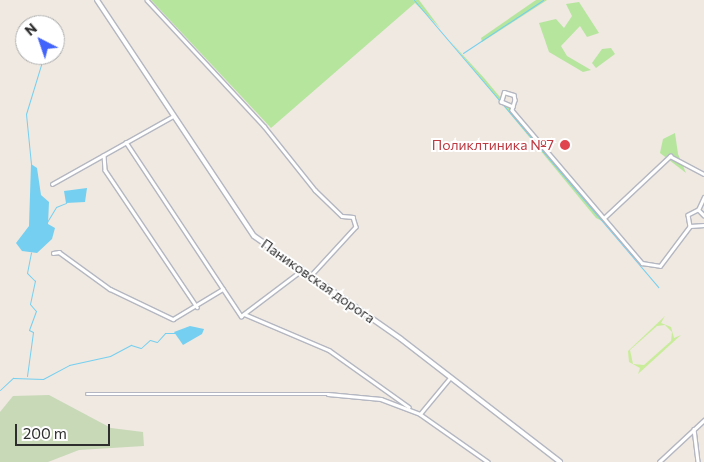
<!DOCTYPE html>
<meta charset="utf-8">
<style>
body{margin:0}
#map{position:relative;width:704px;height:462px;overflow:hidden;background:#efe9e1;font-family:Commissioner,sans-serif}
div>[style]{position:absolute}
.green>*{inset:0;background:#b6e59e}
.cemetery>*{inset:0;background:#c8d9b8}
.pitch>*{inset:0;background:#c9ec9a}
.water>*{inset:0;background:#75cff0}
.stream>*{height:1px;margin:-0.5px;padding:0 0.5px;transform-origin:0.5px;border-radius:0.5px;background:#75cff0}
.roads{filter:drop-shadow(1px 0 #b4b7c1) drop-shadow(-1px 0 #b4b7c1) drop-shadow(0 1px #b4b7c1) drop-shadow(0 -1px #b4b7c1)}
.street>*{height:2.5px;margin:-1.25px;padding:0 1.25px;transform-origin:1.25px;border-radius:1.25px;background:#fff}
.secondary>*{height:4px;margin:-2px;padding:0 2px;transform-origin:2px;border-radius:2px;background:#fff}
.dots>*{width:14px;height:14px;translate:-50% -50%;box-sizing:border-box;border:2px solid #fff;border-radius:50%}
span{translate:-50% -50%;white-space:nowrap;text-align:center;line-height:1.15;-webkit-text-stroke:4px #fff;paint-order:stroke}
.health-label{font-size:14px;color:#be3a42}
.right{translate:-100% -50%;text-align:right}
.street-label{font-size:14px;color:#2e2e2e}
.north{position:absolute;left:15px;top:15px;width:50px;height:50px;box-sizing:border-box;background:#fff;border:1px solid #ababab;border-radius:50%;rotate:319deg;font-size:14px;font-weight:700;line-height:20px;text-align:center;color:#2e2e2e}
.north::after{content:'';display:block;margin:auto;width:18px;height:22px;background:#4264fb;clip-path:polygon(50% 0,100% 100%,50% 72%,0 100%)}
.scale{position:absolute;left:15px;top:424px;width:95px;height:22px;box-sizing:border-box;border:2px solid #2e2e2e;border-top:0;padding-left:6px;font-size:15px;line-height:18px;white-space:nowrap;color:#2e2e2e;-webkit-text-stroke:4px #fff;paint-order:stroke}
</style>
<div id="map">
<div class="green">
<i style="clip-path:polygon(151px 0,419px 0,440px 28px,415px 3px,271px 128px)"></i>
<i style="clip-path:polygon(536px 0,547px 0,482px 42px,481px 38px)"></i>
<i style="clip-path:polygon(579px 2px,599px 33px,587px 37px,580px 26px,561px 46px,567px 56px,591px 70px,583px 72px,549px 52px,539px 23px,556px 19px,564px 28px,572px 16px,566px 4px)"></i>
<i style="clip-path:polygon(450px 41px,484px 78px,606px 223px,596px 218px)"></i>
<i style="clip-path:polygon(611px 48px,615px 54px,596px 68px,592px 63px,602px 49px)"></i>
<i style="clip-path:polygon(675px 133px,678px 154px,686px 173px,660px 153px,663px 139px)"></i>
</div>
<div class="cemetery">
<i style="clip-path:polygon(49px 395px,111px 428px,143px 432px,144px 446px,79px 450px,48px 462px,0 462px,0 412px,13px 396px)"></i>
</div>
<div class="pitch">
<i style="clip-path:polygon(evenodd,665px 316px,661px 323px,671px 327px,674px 338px,681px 335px,638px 374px,640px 368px,629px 362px,628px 351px,665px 316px,665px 325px,672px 332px,671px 341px,644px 365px,633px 364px,630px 350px,657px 326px,665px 325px)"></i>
</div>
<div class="water">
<i style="clip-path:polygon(31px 164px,37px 168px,41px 195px,49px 202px,48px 224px,55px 228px,52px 239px,37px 253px,22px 251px,16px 243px,29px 226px)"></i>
<i style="clip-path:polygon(87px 188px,85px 202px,66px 203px,64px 191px)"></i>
<i style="clip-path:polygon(190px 326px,204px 329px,202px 334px,183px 345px,174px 332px)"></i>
</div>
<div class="stream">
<i style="left:414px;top:0;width:377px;rotate:49.6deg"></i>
<i style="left:463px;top:53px;width:96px;rotate:-33.5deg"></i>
<i style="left:31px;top:164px;width:50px;rotate:-95.7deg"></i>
<i style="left:26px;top:114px;width:62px;rotate:-73deg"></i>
<i style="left:47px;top:222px;width:17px;rotate:-59deg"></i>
<i style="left:56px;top:207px;width:11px;rotate:-22deg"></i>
<i style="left:27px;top:376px;width:44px;rotate:-82.2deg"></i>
<i style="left:33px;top:332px;width:4px;rotate:-153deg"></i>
<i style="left:29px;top:330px;width:20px;rotate:-70deg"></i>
<i style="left:36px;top:311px;width:9px;rotate:-131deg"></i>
<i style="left:30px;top:304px;width:24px;rotate:-78deg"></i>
<i style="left:35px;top:281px;width:11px;rotate:-135deg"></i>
<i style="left:27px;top:273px;width:21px;rotate:-79deg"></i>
<i style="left:0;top:390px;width:18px;rotate:-43deg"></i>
<i style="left:13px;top:378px;width:30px;rotate:2deg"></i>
<i style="left:43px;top:379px;width:30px;rotate:-28deg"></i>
<i style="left:69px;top:365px;width:42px;rotate:-12.4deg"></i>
<i style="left:110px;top:356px;width:24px;rotate:-28deg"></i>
<i style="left:131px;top:345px;width:10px;rotate:17deg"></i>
<i style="left:141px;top:348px;width:12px;rotate:-42deg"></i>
<i style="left:150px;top:340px;width:7px;rotate:16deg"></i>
<i style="left:157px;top:342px;width:12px;rotate:-48deg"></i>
<i style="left:165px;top:333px;width:12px"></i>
</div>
<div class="roads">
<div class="street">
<i style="left:147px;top:0;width:172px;rotate:47.1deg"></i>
<i style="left:264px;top:126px;width:82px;rotate:51.4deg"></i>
<i style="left:315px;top:190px;width:37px;rotate:44deg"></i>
<i style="left:342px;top:216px;width:11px;rotate:5deg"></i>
<i style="left:353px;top:217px;width:10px;rotate:73deg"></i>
<i style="left:356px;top:227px;width:67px;rotate:132.6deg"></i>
<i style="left:513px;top:107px;width:13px;rotate:-157deg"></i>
<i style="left:501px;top:102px;width:10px;rotate:-73deg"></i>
<i style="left:504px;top:92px;width:10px;rotate:17deg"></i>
<i style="left:514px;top:95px;width:5px;rotate:79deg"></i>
<i style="left:515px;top:100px;width:10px;rotate:107deg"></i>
<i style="left:512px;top:110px;width:201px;rotate:49.6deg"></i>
<i style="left:642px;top:263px;width:18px;rotate:9deg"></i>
<i style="left:660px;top:266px;width:50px;rotate:-53.1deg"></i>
<i style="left:126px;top:142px;width:209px;rotate:56.5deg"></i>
<i style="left:241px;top:316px;width:76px;rotate:-37deg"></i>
<i style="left:104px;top:155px;width:15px;rotate:86deg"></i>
<i style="left:105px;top:170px;width:165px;rotate:56.1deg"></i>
<i style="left:52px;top:184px;width:139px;rotate:-29.3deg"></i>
<i style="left:698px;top:210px;width:14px;rotate:-65deg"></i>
<i style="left:704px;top:216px;width:8px;rotate:-135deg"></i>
<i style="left:698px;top:210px;width:11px;rotate:153deg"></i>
<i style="left:688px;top:215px;width:11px;rotate:80deg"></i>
<i style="left:690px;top:226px;width:14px;rotate:-4deg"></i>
<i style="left:604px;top:218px;width:91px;rotate:-43.2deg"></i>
<i style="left:670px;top:156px;width:38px;rotate:28deg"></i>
<i style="left:53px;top:253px;width:6px;rotate:-9deg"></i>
<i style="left:59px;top:252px;width:63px;rotate:36deg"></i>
<i style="left:110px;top:289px;width:70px;rotate:25.5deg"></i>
<i style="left:173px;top:319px;width:58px;rotate:-31deg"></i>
<i style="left:244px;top:314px;width:92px;rotate:23deg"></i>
<i style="left:329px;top:350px;width:98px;rotate:35.5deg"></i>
<i style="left:87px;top:394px;width:241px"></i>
<i style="left:328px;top:394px;width:53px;rotate:5.4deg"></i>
<i style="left:381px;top:399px;width:42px;rotate:21deg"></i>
<i style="left:420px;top:414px;width:45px;rotate:-50.4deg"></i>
<i style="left:420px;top:414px;width:83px;rotate:35.2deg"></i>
<i style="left:694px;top:429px;width:33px;rotate:83deg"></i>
<i style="left:659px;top:462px;width:62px;rotate:-43deg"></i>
</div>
<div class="secondary">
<i style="left:97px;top:0;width:283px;rotate:56.4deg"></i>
<i style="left:254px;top:236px;width:179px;rotate:35deg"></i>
<i style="left:401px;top:339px;width:201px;rotate:37.7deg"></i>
</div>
</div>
<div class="dots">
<i style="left:565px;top:145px;background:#e0444e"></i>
</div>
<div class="health-label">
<span class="right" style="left:554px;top:145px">Поликлтиника №7</span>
</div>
<div class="street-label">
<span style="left:318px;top:281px;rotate:35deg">Паниковская дорога</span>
</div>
<div class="north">N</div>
<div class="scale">200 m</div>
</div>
